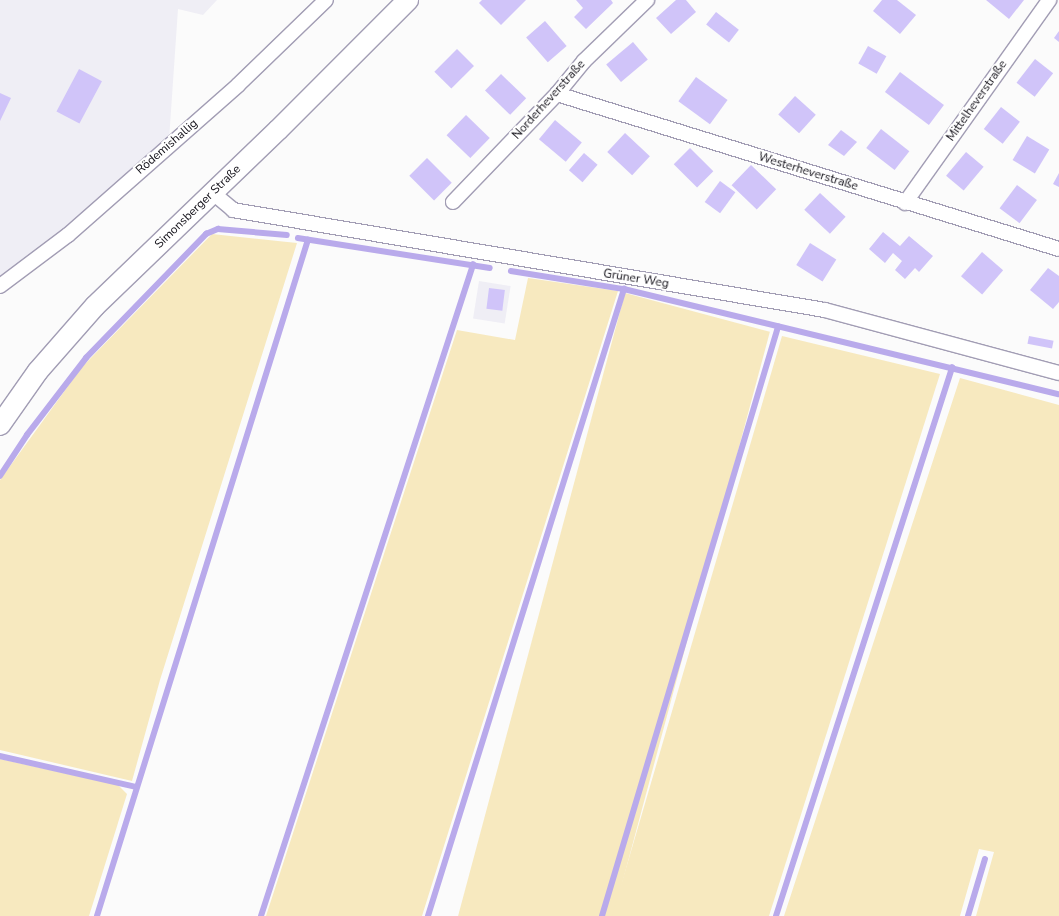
<!DOCTYPE html>
<meta charset="utf-8">
<style>
body{margin:0}
#map{position:relative;width:1059px;height:916px;overflow:hidden;background:#fbfbfb;font-family:"Nunito Sans",sans-serif}
div>[style]{position:absolute}
.built>*{inset:0;background:#efeef5;transform-origin:0 0}
.green>*{inset:0;background:#f7e9bf;transform-origin:0 0}
.stream>*{height:5.5px;margin:-2.75px;padding:0 2.75px;transform-origin:2.75px;border-radius:2.75px;background:#b9aaeb}
.building>*{inset:0;background:#d0c4f9;transform-origin:0 0}
.roads{filter:drop-shadow(1px 0 #a29db4) drop-shadow(-1px 0 #a29db4) drop-shadow(0 1px #a29db4) drop-shadow(0 -1px #a29db4)}
.street>*{height:14px;margin:-7px;padding:0 7px;transform-origin:7px;border-radius:7px;background:#fff}
.secondary>*{height:20px;margin:-10px;padding:0 10px;transform-origin:10px;border-radius:10px;background:#fff}
span{translate:-50% -50%;white-space:nowrap;text-align:center;line-height:1.15;-webkit-text-stroke:4px #fff;paint-order:stroke}
.street-label{font-size:12px;color:#100e16}
</style>
<div id="map">
<div class="built">
<i style="clip-path:polygon(0 0,217px 0,203px 15px,178px 9px,169px 140px,57px 236px,0 278px)"></i>
<i style="left:479px;top:281px;width:32px;height:38px;rotate:9deg"></i>
</div>
<div class="green">
<i style="clip-path:polygon(212px 234px,297px 243px,160px 680px,132px 781px,0 750px,0 480px,82px 367px)"></i>
<i style="clip-path:polygon(528px 278px,618px 291px,422px 916px,266px 916px,457px 330px,515px 340px)"></i>
<i style="left:625px;top:293px;width:150px;height:650px;rotate:15deg"></i>
<i style="clip-path:polygon(782px 336px,940px 374px,769px 916px,612px 916px)"></i>
<i style="clip-path:polygon(960px 378px,1059px 405px,1059px 916px,976px 916px,994px 852px,979px 849px,960px 916px,784px 916px)"></i>
<i style="clip-path:polygon(0 759px,118px 785px,127px 794px,89px 916px,0 916px)"></i>
</div>
<div class="stream">
<i style="left:298px;top:238px;width:194px;rotate:8.9deg"></i>
<i style="left:511px;top:271px;width:114px;rotate:9.1deg"></i>
<i style="left:624px;top:289px;width:447px;rotate:13.6deg"></i>
<i style="left:0;top:476px;width:49px;rotate:-56.6deg"></i>
<i style="left:27px;top:435px;width:97px;rotate:-52.5deg"></i>
<i style="left:86px;top:358px;width:173px;rotate:-45.9deg"></i>
<i style="left:206px;top:234px;width:13px;rotate:-23deg"></i>
<i style="left:218px;top:229px;width:69px;rotate:5deg"></i>
<i style="left:0;top:756px;width:139px;rotate:12.8deg"></i>
<i style="left:97px;top:916px;width:708px;rotate:-72.67deg"></i>
<i style="left:261px;top:916px;width:685px;rotate:-71.96deg"></i>
<i style="left:428px;top:916px;width:657px;rotate:-72.64deg"></i>
<i style="left:602px;top:916px;width:615px;rotate:-73.36deg"></i>
<i style="left:776px;top:916px;width:576px;rotate:-72.19deg"></i>
<i style="left:968px;top:916px;width:59px;rotate:-73.4deg"></i>
</div>
<div class="building">
<i style="clip-path:polygon(482px 0,526px 0,501px 25px,479px 3px)"></i>
<i style="clip-path:polygon(576px 0,611px 0,613px 3px,586px 29px,574px 17px,583px 8px)"></i>
<i style="clip-path:polygon(676px 0,686px 0,696px 12px,671px 34px,656px 18px)"></i>
<i style="clip-path:polygon(882px 0,897px 0,916px 15px,900px 34px,873px 11px)"></i>
<i style="clip-path:polygon(986px 0,1024px 0,1009px 19px)"></i>
<i style="left:716px;top:12px;width:29px;height:16px;rotate:38deg"></i>
<i style="left:545px;top:21px;width:33px;height:25px;rotate:49deg"></i>
<i style="clip-path:polygon(1059px 31px,1059px 42px,1054px 38px)"></i>
<i style="left:633px;top:42px;width:23px;height:35px;rotate:50deg"></i>
<i style="left:868px;top:46px;width:21px;height:20px;rotate:29deg"></i>
<i style="left:457px;top:49px;width:24px;height:32px;rotate:45deg"></i>
<i style="left:1035px;top:59px;width:23px;height:30px;rotate:38deg"></i>
<i style="left:79px;top:69px;width:26px;height:48px;rotate:28deg"></i>
<i style="left:900px;top:72px;width:55px;height:25px;rotate:37deg"></i>
<i style="left:501px;top:74px;width:35px;height:23px;rotate:44deg"></i>
<i style="left:696px;top:77px;width:39px;height:30px;rotate:36deg"></i>
<i style="clip-path:polygon(0 93px,11px 98px,0 121px)"></i>
<i style="left:795px;top:96px;width:28px;height:25px;rotate:42deg"></i>
<i style="left:1001px;top:107px;width:24px;height:28px;rotate:38deg"></i>
<i style="left:466px;top:115px;width:33px;height:28px;rotate:44deg"></i>
<i style="left:555px;top:120px;width:35px;height:25px;rotate:40deg"></i>
<i style="left:881px;top:129px;width:36px;height:24px;rotate:38deg"></i>
<i style="clip-path:polygon(841px 130px,857px 142px,844px 156px,828px 145px)"></i>
<i style="left:625px;top:133px;width:34px;height:26px;rotate:43deg"></i>
<i style="left:1027px;top:136px;width:26px;height:28px;rotate:31deg"></i>
<i style="left:690px;top:148px;width:33px;height:23px;rotate:45deg"></i>
<i style="left:966px;top:152px;width:23px;height:31px;rotate:40deg"></i>
<i style="left:584px;top:153px;width:18px;height:23px;rotate:41deg"></i>
<i style="left:427px;top:158px;width:35px;height:25px;rotate:45deg"></i>
<i style="left:751px;top:165px;width:35px;height:28px;rotate:44deg"></i>
<i style="clip-path:polygon(1059px 173px,1059px 187px,1053px 184px)"></i>
<i style="left:720px;top:181px;width:19px;height:26px;rotate:36deg"></i>
<i style="left:1017px;top:185px;width:25px;height:29px;rotate:37deg"></i>
<i style="left:820px;top:193px;width:35px;height:23px;rotate:43deg"></i>
<i style="clip-path:polygon(883px 232px,900px 246px,909px 236px,933px 256px,919px 272px,915px 268px,905px 279px,895px 270px,902px 261px,893px 253px,885px 263px,869px 249px)"></i>
<i style="left:810px;top:243px;width:31px;height:26px;rotate:32deg"></i>
<i style="left:982px;top:252px;width:28px;height:32px;rotate:41deg"></i>
<i style="clip-path:polygon(1048px 268px,1059px 276px,1059px 302px,1053px 309px,1030px 290px)"></i>
<i style="left:489px;top:288px;width:16px;height:21px;rotate:7deg"></i>
<i style="left:1029px;top:336px;width:25px;height:8px;rotate:11deg"></i>
</div>
<div class="roads">
<div class="street">
<i style="left:557px;top:94px;width:525px;rotate:17.16deg"></i>
<i style="left:213px;top:193px;width:26px;rotate:40deg"></i>
<i style="left:233px;top:210px;width:600px;rotate:9.59deg"></i>
<i style="left:825px;top:310px;width:242px;rotate:15.1deg"></i>
<i style="left:453px;top:202px;width:150px;rotate:-46.1deg"></i>
<i style="left:557px;top:94px;width:43px;rotate:-50.7deg"></i>
<i style="left:584px;top:61px;width:88px;rotate:-44.1deg"></i>
<i style="left:905px;top:203px;width:249px;rotate:-54.6deg"></i>
<i style="left:0;top:286px;width:85px;rotate:-36.9deg"></i>
<i style="left:68px;top:235px;width:227px;rotate:-41.4deg"></i>
<i style="left:238px;top:85px;width:122px;rotate:-44deg"></i>
</div>
<div class="secondary">
<i style="left:0;top:425px;width:66px;rotate:-54.9deg"></i>
<i style="left:38px;top:371px;width:86px;rotate:-48.8deg"></i>
<i style="left:95px;top:306px;width:254px;rotate:-43.9deg"></i>
<i style="left:278px;top:130px;width:184px;rotate:-45deg"></i>
</div>
</div>
<div class="street-label">
<span style="left:549px;top:100px;rotate:-48deg">Norderheverstraße</span>
<span style="left:977px;top:101px;rotate:-55deg">Mittelheverstraße</span>
<span style="left:167px;top:147px;rotate:-41deg">Rödemishallig</span>
<span style="left:808px;top:172px;rotate:17deg">Westerheverstraße</span>
<span style="left:198px;top:207px;rotate:-44deg">Simonsberger Straße</span>
<span style="left:636px;top:279px;rotate:9deg">Grüner Weg</span>
</div>
</div>
